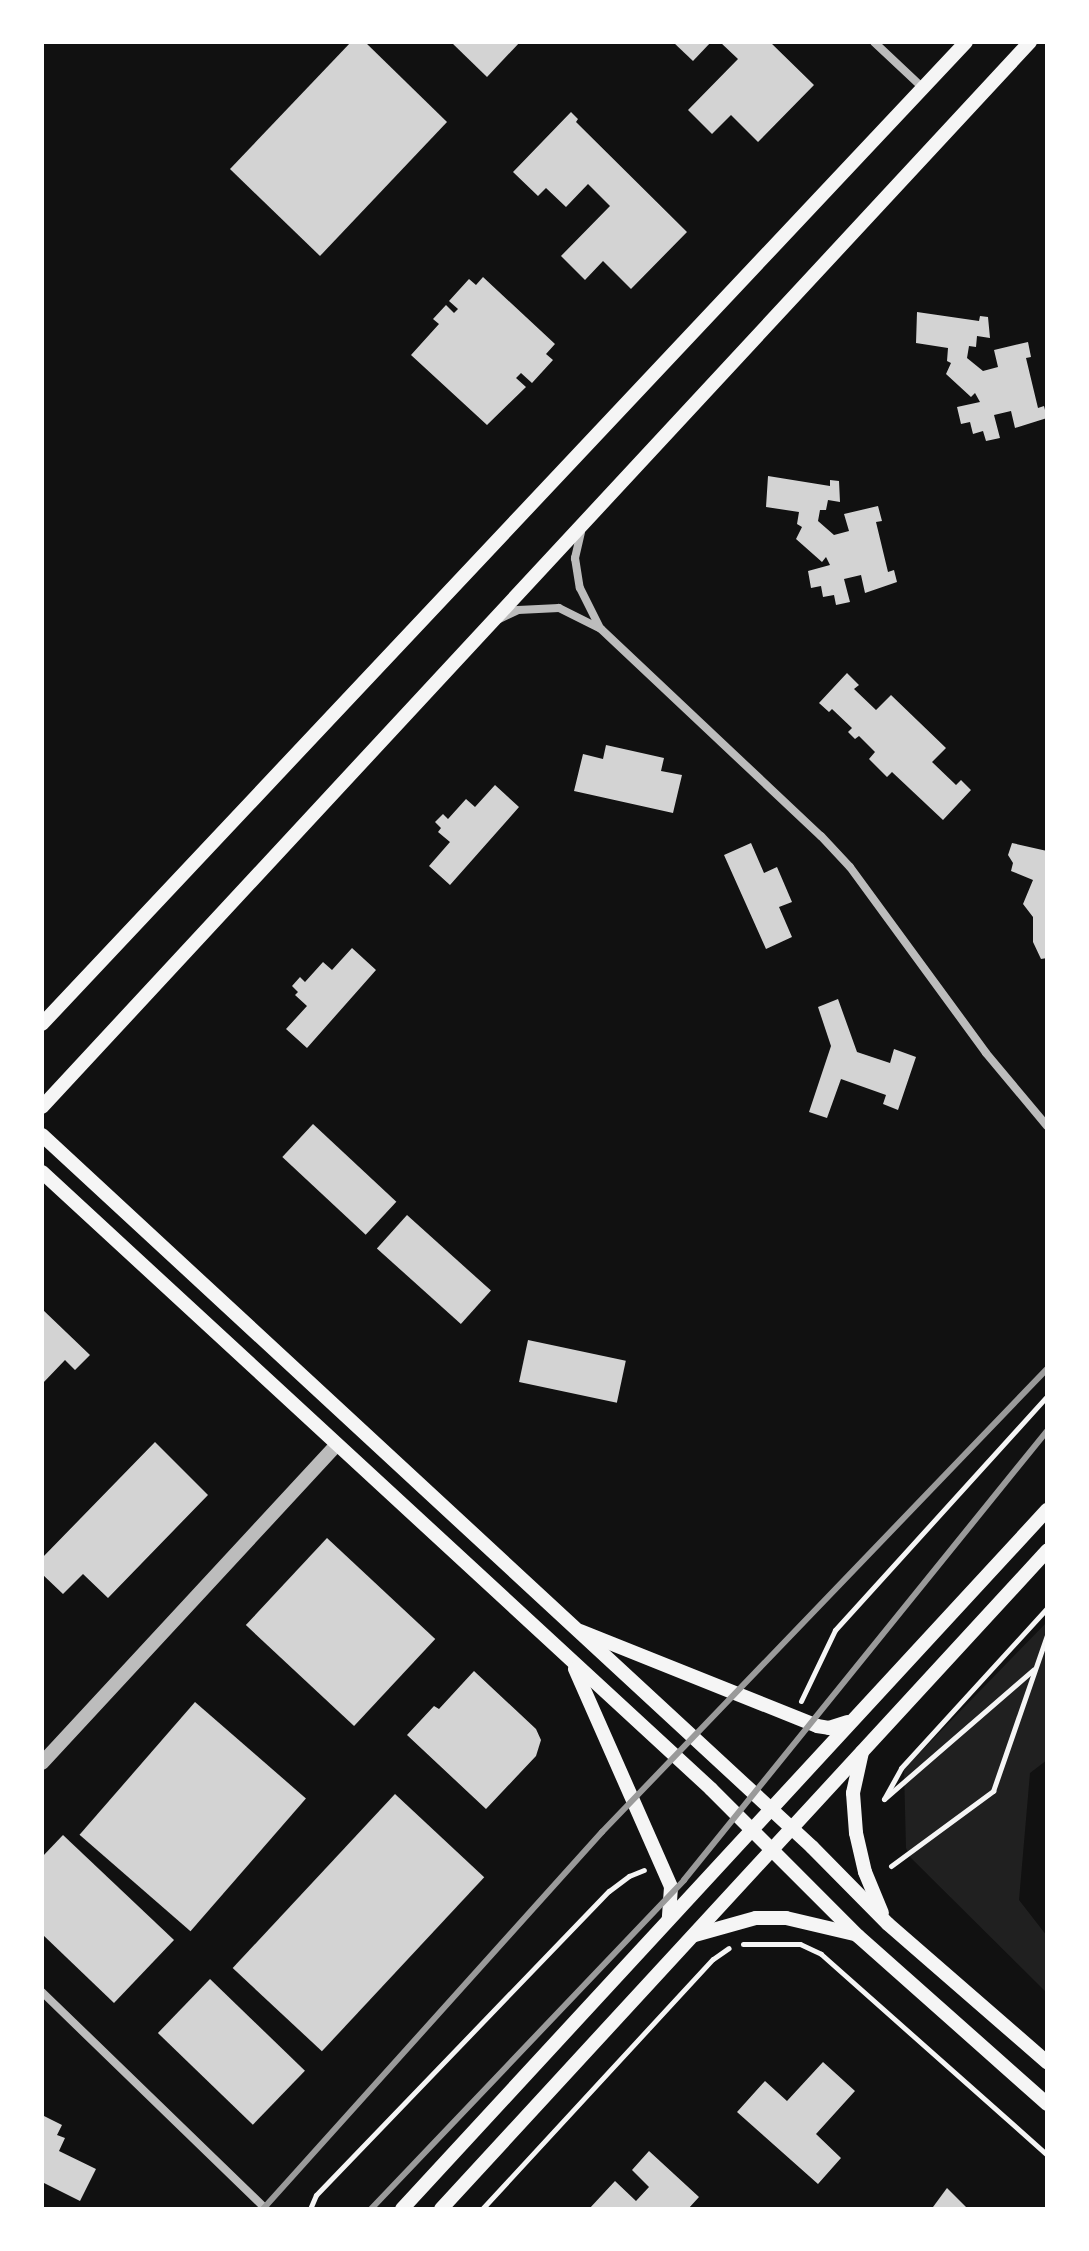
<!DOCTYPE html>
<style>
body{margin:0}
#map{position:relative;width:1089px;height:2251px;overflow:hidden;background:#111;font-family:"Exo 2",sans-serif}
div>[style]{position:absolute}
.green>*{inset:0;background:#202020}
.building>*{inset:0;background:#d3d3d3;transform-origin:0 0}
.path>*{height:5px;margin:-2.5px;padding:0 2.5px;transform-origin:2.5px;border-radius:2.5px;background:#f5f5f5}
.minor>*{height:8px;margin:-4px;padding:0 4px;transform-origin:4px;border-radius:4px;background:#bcbcbc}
.tertiary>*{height:14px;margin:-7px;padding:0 7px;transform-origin:7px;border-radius:7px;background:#bcbcbc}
.secondary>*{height:14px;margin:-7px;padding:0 7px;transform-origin:7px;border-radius:7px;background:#f5f5f5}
.rail>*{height:6px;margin:-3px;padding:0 3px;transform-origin:3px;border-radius:3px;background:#9a9a9a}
span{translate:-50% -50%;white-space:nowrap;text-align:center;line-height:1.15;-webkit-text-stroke:8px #fff;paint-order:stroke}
.frame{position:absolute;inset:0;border:44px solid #fff;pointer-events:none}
</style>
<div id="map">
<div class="green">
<i style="clip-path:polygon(1047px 1622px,1047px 1760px,1030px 1773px,1019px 1900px,1047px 1936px,1047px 1993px,910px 1857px,906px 1848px,904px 1769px)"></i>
</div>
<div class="building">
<i style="clip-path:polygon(351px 42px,365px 42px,447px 122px,320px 256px,230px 169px)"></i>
<i style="clip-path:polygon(451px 42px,520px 42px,487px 77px)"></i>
<i style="clip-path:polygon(673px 42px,711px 42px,693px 61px)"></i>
<i style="clip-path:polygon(720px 42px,770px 42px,814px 85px,758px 142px,731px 115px,712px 134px,688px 110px,738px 59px)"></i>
<i style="clip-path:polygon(571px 112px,578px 119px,576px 122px,687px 232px,631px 289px,603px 261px,585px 280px,561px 256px,610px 206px,588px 184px,566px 207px,546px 188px,538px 196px,513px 172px)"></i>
<i style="clip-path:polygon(483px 277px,555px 344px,546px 354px,553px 360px,532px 383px,521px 373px,516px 378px,526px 387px,487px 425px,411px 355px,439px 324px,433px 319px,446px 305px,454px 313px,458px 309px,449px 301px,469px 279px,476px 285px)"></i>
<i style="clip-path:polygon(917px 312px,979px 321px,980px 316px,988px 317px,990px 338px,977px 336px,976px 347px,969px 346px,967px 358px,983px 371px,998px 367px,994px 350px,1028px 342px,1031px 357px,1026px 358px,1038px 408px,1044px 406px,1047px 418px,1015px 428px,1011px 411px,994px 415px,1000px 438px,986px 441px,983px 431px,973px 434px,970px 422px,961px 424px,957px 407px,980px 402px,975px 393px,971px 397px,946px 374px,951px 363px,947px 361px,948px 348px,916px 343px)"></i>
<i style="clip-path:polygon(768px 476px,830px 486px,830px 480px,839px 481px,840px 502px,828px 500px,826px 510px,820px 510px,818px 521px,834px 535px,849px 531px,844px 514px,878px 506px,882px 521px,876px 522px,888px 572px,894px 570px,897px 582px,865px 593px,861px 575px,844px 579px,850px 602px,836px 605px,834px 595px,823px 597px,821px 586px,811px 588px,808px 571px,830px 565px,826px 557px,822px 562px,796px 539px,802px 527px,797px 524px,799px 512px,766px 507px)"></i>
<i style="clip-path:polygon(847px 673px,859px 685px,854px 689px,876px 710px,891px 695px,946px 748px,932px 762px,956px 785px,961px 780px,971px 790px,943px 820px,892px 772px,887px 777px,869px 759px,875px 752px,859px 736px,855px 739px,848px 732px,852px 728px,832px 709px,829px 712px,819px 703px)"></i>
<i style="clip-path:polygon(606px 745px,664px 758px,661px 771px,682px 775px,673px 813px,574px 791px,583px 754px,603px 759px)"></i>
<i style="clip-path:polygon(495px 785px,519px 807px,450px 885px,429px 866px,450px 842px,438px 832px,441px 828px,435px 822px,443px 814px,448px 819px,466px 799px,475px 807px)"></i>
<i style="clip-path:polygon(751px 843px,764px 873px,777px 867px,792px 902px,779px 907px,792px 937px,766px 949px,724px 855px)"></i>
<i style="clip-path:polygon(1012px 843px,1047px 851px,1047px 958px,1041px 959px,1033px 942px,1033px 917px,1023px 904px,1033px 880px,1011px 871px,1013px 863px,1008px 855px)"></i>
<i style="clip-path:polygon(352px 948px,376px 970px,307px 1048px,286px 1029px,307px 1006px,295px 995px,298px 992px,292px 986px,300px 977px,305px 982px,323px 962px,332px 970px)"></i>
<i style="clip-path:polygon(838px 999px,857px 1052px,890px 1063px,894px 1049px,916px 1057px,898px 1110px,883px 1104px,886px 1095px,841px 1079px,827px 1118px,809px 1112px,831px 1046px,818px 1007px)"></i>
<i style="left:313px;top:1124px;width:114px;height:45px;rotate:43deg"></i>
<i style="left:407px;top:1215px;width:113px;height:45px;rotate:42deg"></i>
<i style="clip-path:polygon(42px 1309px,90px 1355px,75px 1370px,65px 1360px,42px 1384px)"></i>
<i style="left:528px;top:1340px;width:100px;height:43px;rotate:12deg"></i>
<i style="clip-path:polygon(155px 1442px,208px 1495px,108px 1598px,83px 1574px,63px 1594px,42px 1574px,42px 1558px)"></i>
<i style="left:327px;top:1538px;width:148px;height:119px;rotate:43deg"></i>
<i style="clip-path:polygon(474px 1671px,536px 1729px,541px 1740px,536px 1756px,486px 1809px,407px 1735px,434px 1706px,439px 1709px)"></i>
<i style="left:195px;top:1702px;width:147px;height:176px;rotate:41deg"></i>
<i style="left:395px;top:1794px;width:122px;height:238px;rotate:43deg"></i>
<i style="clip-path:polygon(63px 1835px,174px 1940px,114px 2003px,42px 1934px,42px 1857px)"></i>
<i style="left:210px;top:1979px;width:132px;height:75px;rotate:44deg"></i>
<i style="clip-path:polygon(823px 2062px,855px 2091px,816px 2134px,841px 2158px,818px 2184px,737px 2112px,765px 2081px,787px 2101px)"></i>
<i style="clip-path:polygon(42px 2115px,62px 2125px,57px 2135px,65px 2138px,59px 2151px,96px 2169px,80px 2201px,42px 2182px)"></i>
<i style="clip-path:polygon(649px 2151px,699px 2197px,688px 2209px,589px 2209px,615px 2181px,636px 2201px,649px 2187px,632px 2170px)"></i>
<i style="clip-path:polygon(947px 2188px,968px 2209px,933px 2207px)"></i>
</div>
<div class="path">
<i style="left:801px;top:1701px;width:79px;rotate:-64.4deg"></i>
<i style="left:835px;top:1630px;width:316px;rotate:-47.8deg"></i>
<i style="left:884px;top:1799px;width:35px;rotate:-61deg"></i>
<i style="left:901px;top:1768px;width:217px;rotate:-47.6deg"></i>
<i style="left:884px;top:1799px;width:198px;rotate:-40.9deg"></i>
<i style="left:891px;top:1866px;width:127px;rotate:-36.3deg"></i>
<i style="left:993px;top:1791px;width:165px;rotate:-70.9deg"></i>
<i style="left:743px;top:1944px;width:57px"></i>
<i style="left:800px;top:1944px;width:23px;rotate:25deg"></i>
<i style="left:821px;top:1954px;width:302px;rotate:41.6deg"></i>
<i style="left:310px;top:2209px;width:15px;rotate:-67deg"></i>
<i style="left:316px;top:2195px;width:422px;rotate:-46.1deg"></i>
<i style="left:609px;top:1891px;width:25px;rotate:-37deg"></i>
<i style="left:629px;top:1876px;width:16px;rotate:-22deg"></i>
<i style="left:482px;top:2209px;width:340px;rotate:-47.3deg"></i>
<i style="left:713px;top:1959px;width:19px;rotate:-35deg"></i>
</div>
<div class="minor">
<i style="left:874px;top:42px;width:67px;rotate:43.2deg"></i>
<i style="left:581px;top:532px;width:27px;rotate:103deg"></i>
<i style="left:575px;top:558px;width:30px;rotate:81deg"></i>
<i style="left:580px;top:588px;width:45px;rotate:63.4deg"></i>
<i style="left:499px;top:619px;width:21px;rotate:-25deg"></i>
<i style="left:518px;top:610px;width:41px;rotate:-2.8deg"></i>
<i style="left:559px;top:608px;width:47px;rotate:26.6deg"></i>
<i style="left:601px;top:629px;width:302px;rotate:43.3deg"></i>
<i style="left:821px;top:836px;width:42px;rotate:46.9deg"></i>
<i style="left:850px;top:867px;width:230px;rotate:53.8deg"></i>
<i style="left:986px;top:1053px;width:95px;rotate:50.1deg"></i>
<i style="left:42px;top:1992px;width:312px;rotate:44.1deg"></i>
</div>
<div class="tertiary">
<i style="left:42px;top:1763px;width:434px;rotate:-47.2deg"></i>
</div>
<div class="secondary">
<i style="left:42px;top:1024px;width:1348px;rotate:-46.74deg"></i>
<i style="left:42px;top:1107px;width:1453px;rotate:-47.15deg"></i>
<i style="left:42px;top:1135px;width:1049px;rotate:42.76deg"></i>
<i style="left:812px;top:1847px;width:108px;rotate:45.4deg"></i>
<i style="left:888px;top:1924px;width:211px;rotate:41deg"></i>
<i style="left:42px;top:1172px;width:910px;rotate:42.68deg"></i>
<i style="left:711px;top:1789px;width:208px;rotate:45deg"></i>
<i style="left:858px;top:1936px;width:253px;rotate:41.6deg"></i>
<i style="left:580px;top:1631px;width:255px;rotate:21.8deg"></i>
<i style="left:817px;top:1726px;width:12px;rotate:9deg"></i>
<i style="left:829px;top:1728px;width:19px;rotate:-18deg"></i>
<i style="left:575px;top:1669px;width:238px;rotate:66.2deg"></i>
<i style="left:671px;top:1887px;width:32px;rotate:94deg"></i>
<i style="left:862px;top:1752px;width:42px;rotate:102.4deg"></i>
<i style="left:853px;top:1793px;width:40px;rotate:85.7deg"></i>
<i style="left:856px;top:1833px;width:40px;rotate:77deg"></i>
<i style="left:865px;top:1872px;width:44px;rotate:67.5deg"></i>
<i style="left:695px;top:1935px;width:63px;rotate:-15.6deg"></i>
<i style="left:756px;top:1918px;width:30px"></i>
<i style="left:786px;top:1918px;width:70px;rotate:13.2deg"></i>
<i style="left:402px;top:2209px;width:951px;rotate:-47.3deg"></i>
<i style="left:441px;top:2209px;width:895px;rotate:-47.36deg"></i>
</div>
<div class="rail">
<i style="left:263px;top:2209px;width:507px;rotate:-48.04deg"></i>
<i style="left:602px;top:1832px;width:642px;rotate:-46.14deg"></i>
<i style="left:371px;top:2209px;width:454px;rotate:-46.4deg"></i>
<i style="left:684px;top:1880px;width:577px;rotate:-51.05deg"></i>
</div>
<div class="frame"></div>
</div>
